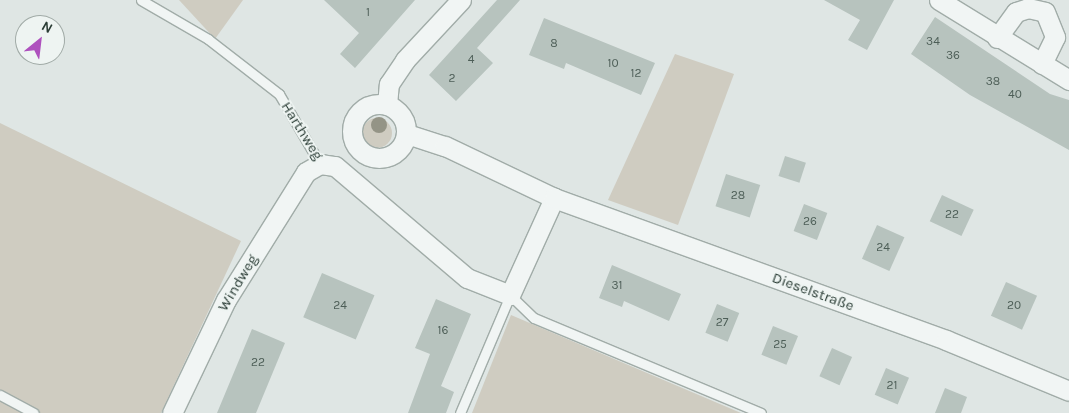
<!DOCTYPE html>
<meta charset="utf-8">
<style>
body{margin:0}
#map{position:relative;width:1069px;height:413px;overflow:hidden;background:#dfe6e4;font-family:Karla,sans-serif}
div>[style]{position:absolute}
.green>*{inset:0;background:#cfccc1}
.round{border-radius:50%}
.building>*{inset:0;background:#b7c3be;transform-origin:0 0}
.roads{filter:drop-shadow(1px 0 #a1aca8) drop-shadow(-1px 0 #a1aca8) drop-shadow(0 1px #a1aca8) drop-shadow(0 -1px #a1aca8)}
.service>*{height:9px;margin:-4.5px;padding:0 4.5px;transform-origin:4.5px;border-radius:4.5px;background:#f1f5f4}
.minor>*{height:19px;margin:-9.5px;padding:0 9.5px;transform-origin:9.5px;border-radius:9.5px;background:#f1f5f4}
.minor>.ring{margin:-9.5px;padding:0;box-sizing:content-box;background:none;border:19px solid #f1f5f4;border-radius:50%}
.trees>*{width:16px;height:16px;margin:-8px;border-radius:50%;background:#949486}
span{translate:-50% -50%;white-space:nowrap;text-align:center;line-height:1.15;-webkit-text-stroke:4px #eef4f2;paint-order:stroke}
.number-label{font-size:12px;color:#4d5e57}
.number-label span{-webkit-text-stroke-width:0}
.street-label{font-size:15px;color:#2a3c35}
.north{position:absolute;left:15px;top:15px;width:50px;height:50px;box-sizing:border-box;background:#eef4f2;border:1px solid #a0aaa6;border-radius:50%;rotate:29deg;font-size:14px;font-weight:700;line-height:20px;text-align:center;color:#2a3c35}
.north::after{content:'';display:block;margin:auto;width:18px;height:22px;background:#ae51be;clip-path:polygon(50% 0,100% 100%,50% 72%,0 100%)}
</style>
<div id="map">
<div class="green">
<i style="clip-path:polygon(179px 0,243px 0,215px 39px)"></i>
<i style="clip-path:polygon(675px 54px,734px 74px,678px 225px,608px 200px)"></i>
<i class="round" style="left:362px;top:118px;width:30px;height:30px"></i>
<i style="clip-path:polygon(0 123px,241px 241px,161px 413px,0 413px)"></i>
<i style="clip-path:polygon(511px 315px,741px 413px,472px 413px)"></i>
</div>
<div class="building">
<i style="clip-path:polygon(324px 0,415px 0,355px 68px,340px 54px,359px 33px)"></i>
<i style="clip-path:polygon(497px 0,520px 0,477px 48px,493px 63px,456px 101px,429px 75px)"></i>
<i style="clip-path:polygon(824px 0,894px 0,867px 50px,848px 40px,860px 20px)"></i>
<i style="clip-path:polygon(935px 17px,1050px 94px,1069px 100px,1069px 150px,970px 95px,911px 54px)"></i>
<i style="clip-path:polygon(544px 18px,655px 63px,641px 95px,566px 63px,564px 69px,529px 55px)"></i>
<i style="left:785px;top:156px;width:22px;height:21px;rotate:18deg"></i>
<i style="left:726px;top:174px;width:36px;height:34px;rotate:18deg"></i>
<i style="left:942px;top:195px;width:35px;height:29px;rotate:25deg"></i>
<i style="left:804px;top:204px;width:25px;height:29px;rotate:21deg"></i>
<i style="left:877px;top:225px;width:30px;height:37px;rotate:24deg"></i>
<i style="clip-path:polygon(612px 265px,681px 294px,669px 321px,624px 301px,622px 307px,599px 298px)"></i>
<i style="left:322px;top:273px;width:57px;height:48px;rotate:23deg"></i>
<i style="left:1006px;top:282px;width:34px;height:37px;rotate:24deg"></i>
<i style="clip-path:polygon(436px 299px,471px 314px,441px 386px,454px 392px,446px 413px,408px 413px,430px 354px,415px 348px)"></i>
<i style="left:717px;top:304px;width:24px;height:31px;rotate:22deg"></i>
<i style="left:773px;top:326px;width:27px;height:31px;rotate:22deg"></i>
<i style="clip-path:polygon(252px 329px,285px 343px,256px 413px,217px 413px)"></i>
<i style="left:832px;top:348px;width:22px;height:31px;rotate:24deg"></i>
<i style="left:886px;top:368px;width:25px;height:29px;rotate:23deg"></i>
<i style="clip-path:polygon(945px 388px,967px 397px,961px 413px,935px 413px)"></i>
</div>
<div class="roads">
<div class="service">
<i style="left:141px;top:0;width:78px;rotate:30.2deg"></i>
<i style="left:208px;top:39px;width:90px;rotate:37.8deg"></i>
<i style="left:279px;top:94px;width:81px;rotate:59.6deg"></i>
<i style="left:0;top:395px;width:38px;rotate:28deg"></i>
<i style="left:460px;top:413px;width:128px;rotate:-67deg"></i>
<i style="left:510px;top:295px;width:33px;rotate:44deg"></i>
<i style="left:534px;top:318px;width:246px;rotate:22.7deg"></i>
</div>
<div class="minor">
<i style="left:939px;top:0;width:153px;rotate:31.6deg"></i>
<i style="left:997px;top:38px;width:32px;rotate:-54deg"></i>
<i style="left:1016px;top:12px;width:13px;rotate:-18deg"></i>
<i style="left:1028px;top:8px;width:17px;rotate:13deg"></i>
<i style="left:1045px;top:12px;width:27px;rotate:68deg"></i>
<i style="left:1055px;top:37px;width:30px;rotate:116deg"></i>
<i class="ring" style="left:352px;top:104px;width:35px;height:35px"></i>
<i style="left:387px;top:105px;width:21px;rotate:-85deg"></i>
<i style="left:389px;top:84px;width:29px;rotate:-56deg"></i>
<i style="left:405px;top:60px;width:82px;rotate:-47deg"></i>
<i style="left:407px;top:134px;width:40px;rotate:18deg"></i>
<i style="left:445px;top:146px;width:121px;rotate:25.5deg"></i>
<i style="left:172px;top:413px;width:125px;rotate:-64.5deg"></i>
<i style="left:226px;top:300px;width:151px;rotate:-58deg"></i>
<i style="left:306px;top:172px;width:16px;rotate:-30deg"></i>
<i style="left:320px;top:164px;width:15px;rotate:8deg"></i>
<i style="left:335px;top:166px;width:173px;rotate:40.3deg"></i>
<i style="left:467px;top:278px;width:46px;rotate:21.6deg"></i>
<i style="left:510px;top:295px;width:107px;rotate:-65.6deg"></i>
<i style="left:554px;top:198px;width:417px;rotate:19.9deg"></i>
<i style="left:946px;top:340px;width:133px;rotate:22.5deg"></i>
</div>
</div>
<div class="trees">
<i style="left:379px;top:125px"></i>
</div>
<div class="number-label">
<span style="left:368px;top:13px">1</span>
<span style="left:933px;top:42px">34</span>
<span style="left:554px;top:44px">8</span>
<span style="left:953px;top:56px">36</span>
<span style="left:471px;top:60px">4</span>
<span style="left:613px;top:64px">10</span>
<span style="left:636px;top:74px">12</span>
<span style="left:452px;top:79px">2</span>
<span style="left:993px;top:82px">38</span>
<span style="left:1015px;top:95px">40</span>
<span style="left:738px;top:196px">28</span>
<span style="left:952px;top:215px">22</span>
<span style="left:810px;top:222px">26</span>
<span style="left:883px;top:248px">24</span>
<span style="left:617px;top:286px">31</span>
<span style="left:340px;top:306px">24</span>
<span style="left:1014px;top:306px">20</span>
<span style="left:722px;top:323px">27</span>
<span style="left:443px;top:331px">16</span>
<span style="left:780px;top:345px">25</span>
<span style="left:258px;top:363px">22</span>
<span style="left:892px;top:386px">21</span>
</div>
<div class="street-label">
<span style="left:302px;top:131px;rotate:58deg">Harthweg</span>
<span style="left:238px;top:283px;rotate:-59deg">Windweg</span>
<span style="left:813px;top:292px;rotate:20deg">Dieselstraße</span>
</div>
<div class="north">N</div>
</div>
